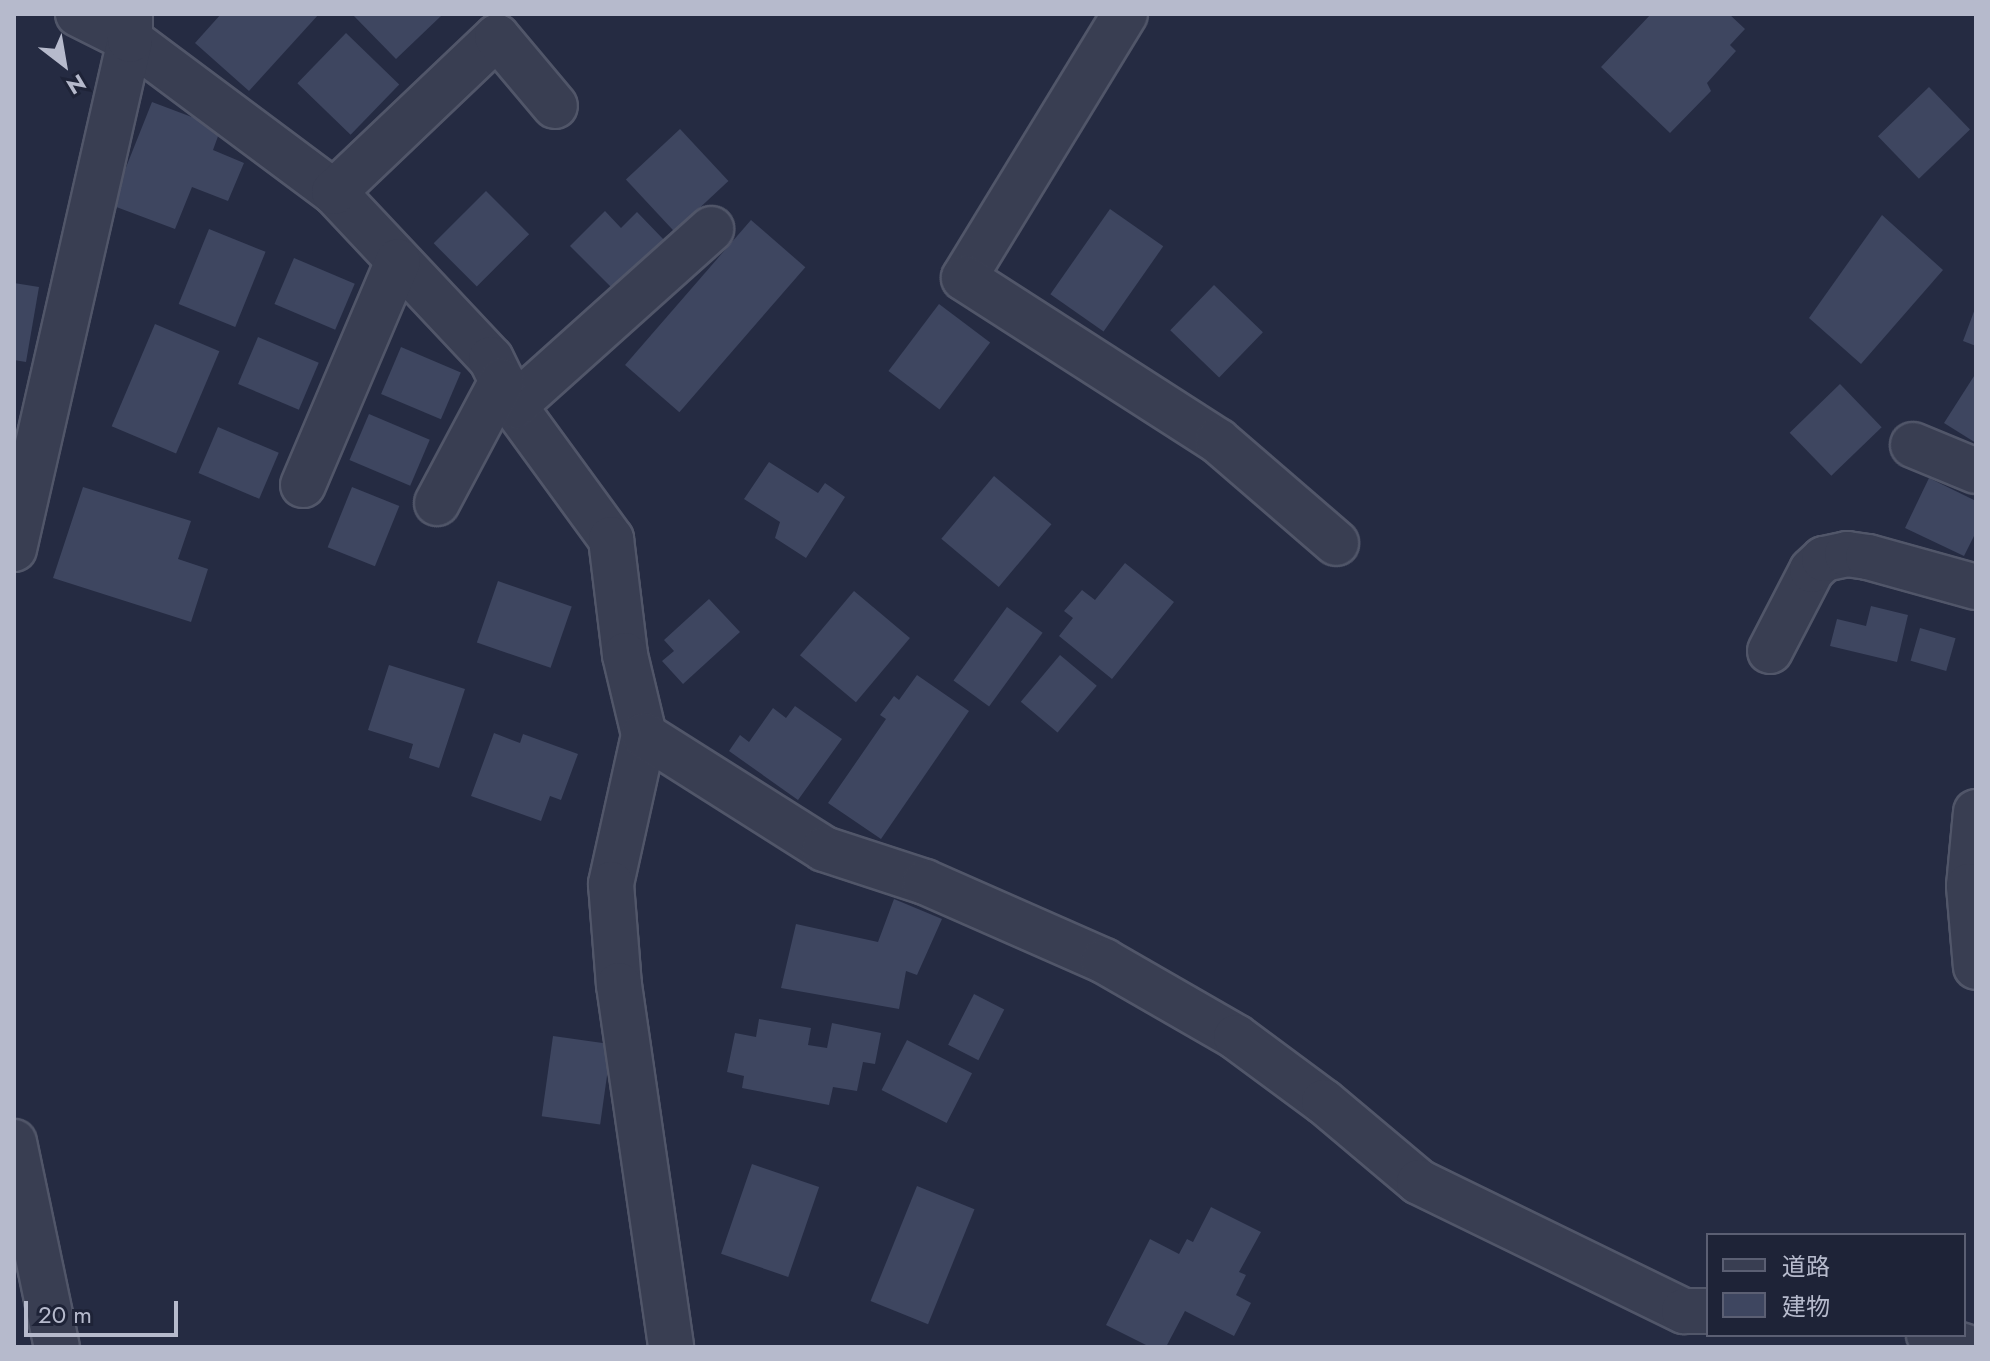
<!DOCTYPE html>
<meta charset="utf-8">
<style>
body{margin:0}
#map{position:relative;width:1990px;height:1361px;overflow:hidden;background:#252b42;font-family:Jost,"Noto Sans JP",sans-serif}
div>[style]{position:absolute}
.building>*{inset:0;background:#3e4660;transform-origin:0 0}
.roads{filter:drop-shadow(2px 0 #515669) drop-shadow(-2px 0 #515669) drop-shadow(0 2px #515669) drop-shadow(0 -2px #515669)}
.minor>*{height:44px;margin:-22px;padding:0 22px;transform-origin:22px;border-radius:22px;background:#393e52}
span{translate:-50% -50%;white-space:nowrap;text-align:center;line-height:1.15;-webkit-text-stroke:7px #1e2337;paint-order:stroke}
.frame{position:absolute;inset:0;border:16px solid #b6bacc;pointer-events:none}
.legend{position:absolute;left:1706px;top:1233px;width:260px;height:104px;box-sizing:border-box;background:#1e2337;border:2px solid #5b5f73;margin:0;padding:10px 14px;list-style:none;font-size:24px;color:#b6bacc}
.legend li{display:flex;align-items:center;gap:16px;height:40px}
.legend b{width:40px;border:2px solid #5b5f73}
.north{position:absolute;left:24px;top:24px;width:80px;height:80px;-webkit-text-stroke:6px #1e2337;paint-order:stroke;rotate:149deg;font-size:22px;font-weight:700;line-height:32px;text-align:center;color:#b6bacc}
.north::after{content:'';display:block;margin:auto;width:28px;height:36px;background:#b6bacc;clip-path:polygon(50% 0,100% 100%,50% 72%,0 100%)}
.scale{position:absolute;left:24px;top:1301px;width:154px;height:36px;box-sizing:border-box;border:4px solid #b6bacc;border-top:0;padding-left:10px;font-size:24px;line-height:28px;white-space:nowrap;color:#b6bacc;-webkit-text-stroke:6px #1e2337;paint-order:stroke}
</style>
<div id="map">
<div class="building">
<i style="clip-path:polygon(221px 14px,319px 14px,249px 91px,195px 43px)"></i>
<i style="clip-path:polygon(352px 14px,439px 14px,441px 16px,396px 59px)"></i>
<i style="clip-path:polygon(1651px 14px,1729px 14px,1745px 29px,1730px 45px,1736px 51px,1707px 83px,1711px 91px,1670px 133px,1601px 67px)"></i>
<i style="left:346px;top:33px;width:74px;height:70px;rotate:44deg"></i>
<i style="left:1929px;top:87px;width:59px;height:71px;rotate:46deg"></i>
<i style="clip-path:polygon(152px 102px,221px 128px,213px 150px,244px 163px,228px 201px,192px 187px,175px 229px,111px 205px)"></i>
<i style="left:680px;top:129px;width:71px;height:74px;rotate:47deg"></i>
<i style="left:486px;top:191px;width:61px;height:74px;rotate:45deg"></i>
<i style="left:1110px;top:209px;width:65px;height:104px;rotate:35deg"></i>
<i style="clip-path:polygon(605px 211px,621px 228px,637px 212px,665px 241px,615px 291px,570px 246px)"></i>
<i style="clip-path:polygon(1882px 215px,1943px 270px,1861px 364px,1809px 318px)"></i>
<i style="left:751px;top:220px;width:72px;height:192px;rotate:41deg"></i>
<i style="left:209px;top:229px;width:61px;height:81px;rotate:22deg"></i>
<i style="left:294px;top:258px;width:66px;height:50px;rotate:23deg"></i>
<i style="clip-path:polygon(14px 283px,39px 287px,26px 362px,14px 360px)"></i>
<i style="left:1214px;top:285px;width:68px;height:63px;rotate:44deg"></i>
<i style="left:939px;top:304px;width:64px;height:84px;rotate:37deg"></i>
<i style="clip-path:polygon(1976px 306px,1976px 346px,1963px 341px)"></i>
<i style="left:155px;top:324px;width:70px;height:111px;rotate:23deg"></i>
<i style="left:258px;top:337px;width:66px;height:51px;rotate:23deg"></i>
<i style="left:401px;top:347px;width:65px;height:51px;rotate:23deg"></i>
<i style="clip-path:polygon(1976px 373px,1976px 443px,1944px 423px)"></i>
<i style="left:1840px;top:384px;width:60px;height:70px;rotate:46deg"></i>
<i style="left:369px;top:414px;width:66px;height:50px;rotate:23deg"></i>
<i style="left:218px;top:427px;width:66px;height:50px;rotate:23deg"></i>
<i style="clip-path:polygon(769px 462px,818px 493px,825px 483px,845px 497px,806px 558px,775px 538px,780px 522px,744px 499px)"></i>
<i style="left:994px;top:476px;width:75px;height:82px;rotate:40deg"></i>
<i style="clip-path:polygon(1929px 478px,1976px 501px,1976px 532px,1964px 556px,1905px 528px)"></i>
<i style="clip-path:polygon(83px 487px,191px 521px,178px 559px,208px 569px,191px 622px,53px 578px)"></i>
<i style="left:352px;top:487px;width:51px;height:65px;rotate:22deg"></i>
<i style="clip-path:polygon(1125px 563px,1174px 602px,1112px 679px,1059px 636px,1073px 618px,1064px 611px,1082px 590px,1095px 600px)"></i>
<i style="left:498px;top:581px;width:78px;height:65px;rotate:19deg"></i>
<i style="left:854px;top:591px;width:73px;height:84px;rotate:40deg"></i>
<i style="clip-path:polygon(709px 599px,740px 632px,683px 684px,662px 661px,674px 651px,664px 640px)"></i>
<i style="clip-path:polygon(1871px 606px,1908px 615px,1897px 662px,1830px 646px,1837px 619px,1866px 626px)"></i>
<i style="left:1007px;top:607px;width:44px;height:91px;rotate:36deg"></i>
<i style="left:1920px;top:628px;width:37px;height:34px;rotate:16deg"></i>
<i style="left:1060px;top:655px;width:48px;height:61px;rotate:40deg"></i>
<i style="clip-path:polygon(389px 665px,465px 689px,439px 768px,409px 758px,413px 744px,368px 730px)"></i>
<i style="clip-path:polygon(917px 675px,969px 711px,881px 839px,828px 803px,886px 719px,880px 715px,894px 696px,899px 700px)"></i>
<i style="clip-path:polygon(795px 706px,842px 739px,798px 800px,729px 751px,740px 735px,749px 742px,773px 708px,786px 718px)"></i>
<i style="clip-path:polygon(494px 733px,520px 743px,523px 734px,578px 754px,561px 800px,550px 796px,541px 821px,471px 796px)"></i>
<i style="clip-path:polygon(894px 899px,942px 919px,917px 975px,906px 971px,899px 1009px,781px 988px,796px 924px,878px 942px)"></i>
<i style="left:974px;top:994px;width:34px;height:57px;rotate:27deg"></i>
<i style="clip-path:polygon(759px 1019px,811px 1028px,808px 1045px,827px 1048px,832px 1023px,881px 1033px,875px 1064px,863px 1062px,857px 1091px,833px 1087px,829px 1105px,742px 1088px,744px 1076px,727px 1072px,735px 1033px,756px 1037px)"></i>
<i style="left:553px;top:1036px;width:59px;height:81px;rotate:8deg"></i>
<i style="left:907px;top:1040px;width:73px;height:56px;rotate:27deg"></i>
<i style="left:752px;top:1164px;width:71px;height:95px;rotate:19deg"></i>
<i style="left:917px;top:1186px;width:62px;height:124px;rotate:22deg"></i>
<i style="clip-path:polygon(1211px 1207px,1261px 1232px,1239px 1272px,1246px 1275px,1236px 1295px,1251px 1303px,1234px 1336px,1185px 1311px,1166px 1347px,1150px 1347px,1106px 1325px,1150px 1239px,1179px 1254px,1187px 1239px,1193px 1242px)"></i>
</div>
<div class="roads">
<div class="minor">
<i style="left:78px;top:14px;width:58px;rotate:26.6deg"></i>
<i style="left:130px;top:40px;width:254px;rotate:36.7deg"></i>
<i style="left:334px;top:192px;width:229px;rotate:46.8deg"></i>
<i style="left:491px;top:359px;width:52px;rotate:63.9deg"></i>
<i style="left:514px;top:406px;width:165px;rotate:53.9deg"></i>
<i style="left:611px;top:539px;width:117px;rotate:83.1deg"></i>
<i style="left:625px;top:655px;width:82px;rotate:76.6deg"></i>
<i style="left:644px;top:735px;width:153px;rotate:102.5deg"></i>
<i style="left:611px;top:884px;width:101px;rotate:85.5deg"></i>
<i style="left:619px;top:985px;width:366px;rotate:81.8deg"></i>
<i style="left:1125px;top:14px;width:309px;rotate:121.4deg"></i>
<i style="left:964px;top:278px;width:302px;rotate:32.7deg"></i>
<i style="left:1218px;top:441px;width:156px;rotate:40.8deg"></i>
<i style="left:334px;top:192px;width:225px;rotate:-43.6deg"></i>
<i style="left:497px;top:37px;width:90px;rotate:50deg"></i>
<i style="left:514px;top:406px;width:265px;rotate:-41.9deg"></i>
<i style="left:1913px;top:445px;width:68px;rotate:22.4deg"></i>
<i style="left:303px;top:485px;width:243px;rotate:-67deg"></i>
<i style="left:437px;top:503px;width:138px;rotate:-62deg"></i>
<i style="left:14px;top:549px;width:522px;rotate:-77.16deg"></i>
<i style="left:130px;top:40px;width:26px;rotate:-90deg"></i>
<i style="left:1770px;top:651px;width:91px;rotate:-62.6deg"></i>
<i style="left:1812px;top:570px;width:16px;rotate:-43deg"></i>
<i style="left:1824px;top:559px;width:24px;rotate:-12deg"></i>
<i style="left:1847px;top:554px;width:21px;rotate:8deg"></i>
<i style="left:1868px;top:557px;width:112px;rotate:15.5deg"></i>
<i style="left:644px;top:735px;width:213px;rotate:32.3deg"></i>
<i style="left:824px;top:849px;width:106px;rotate:18.1deg"></i>
<i style="left:925px;top:882px;width:196px;rotate:23.8deg"></i>
<i style="left:1104px;top:961px;width:152px;rotate:29.9deg"></i>
<i style="left:1236px;top:1037px;width:109px;rotate:36.5deg"></i>
<i style="left:1324px;top:1102px;width:124px;rotate:40.1deg"></i>
<i style="left:1419px;top:1182px;width:295px;rotate:26deg"></i>
<i style="left:1684px;top:1311px;width:24px"></i>
<i style="left:1976px;top:812px;width:74px;rotate:95.4deg"></i>
<i style="left:1969px;top:886px;width:81px;rotate:85.1deg"></i>
<i style="left:14px;top:1142px;width:209px;rotate:78.2deg"></i>
<i style="left:1929px;top:1335px;width:38px;rotate:18deg"></i>
</div>
</div>
<div class="frame"></div>
<ul class="legend">
<li><b style="height:10px;background:#393e52"></b>道路</li>
<li><b style="height:22px;background:#3e4660"></b>建物</li>
</ul>
<div class="north">N</div>
<div class="scale">20 m</div>
</div>
